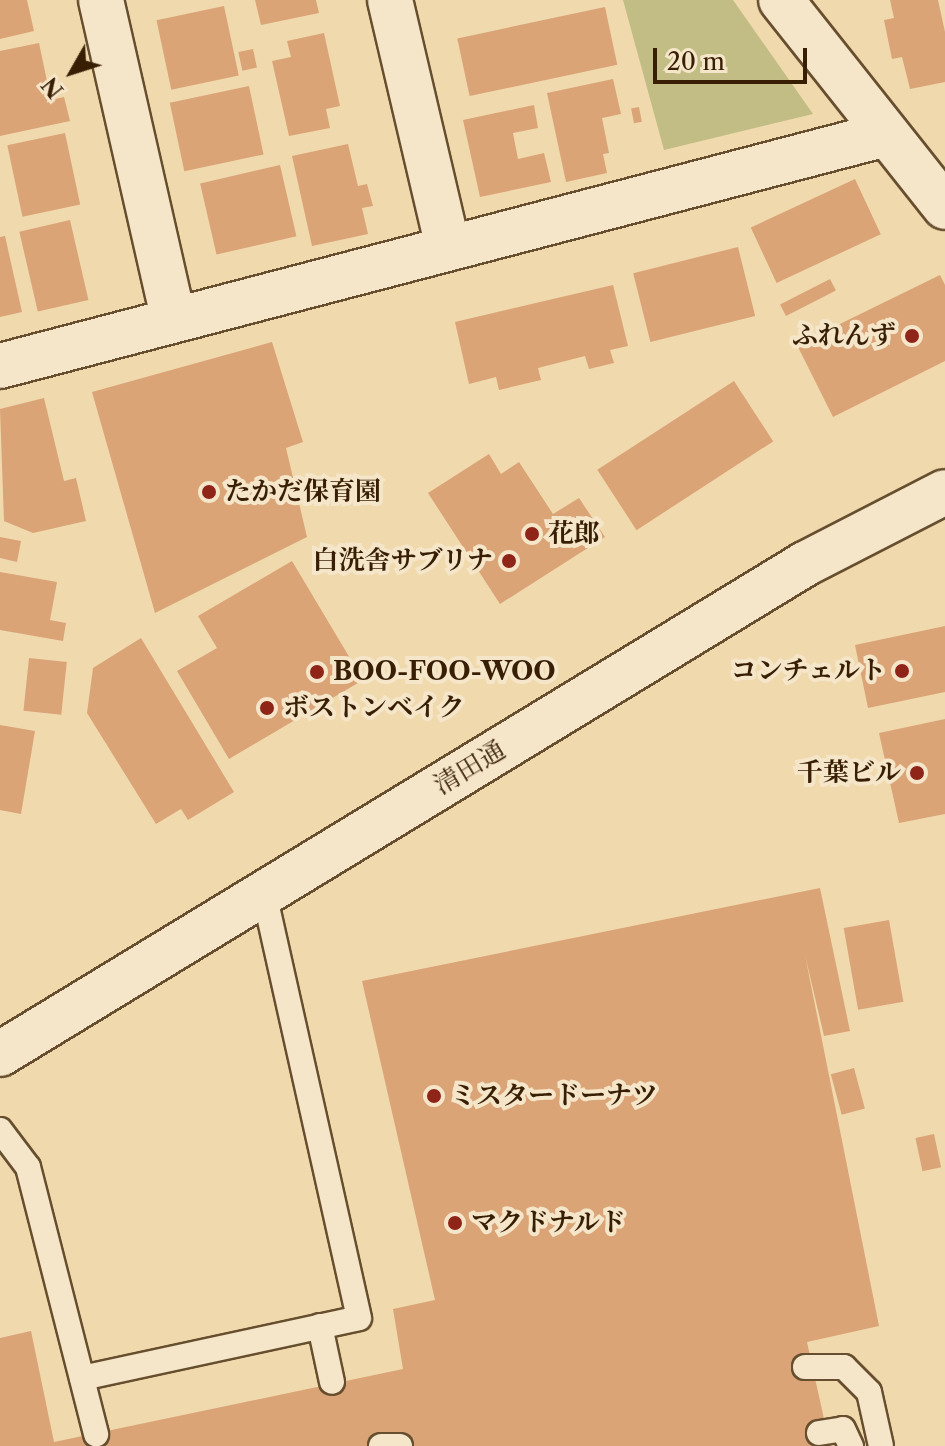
<!DOCTYPE html>
<meta charset="utf-8">
<style>
body{margin:0}
#map{position:relative;width:945px;height:1446px;overflow:hidden;background:#f0d9ad;font-family:"Libre Caslon Text","Noto Serif JP",serif}
div>[style]{position:absolute}
.green>*{inset:0;background:#c1bd84}
.building>*{inset:0;background:#daa477;transform-origin:0 0}
.roads{filter:drop-shadow(2px 0 #664e2e) drop-shadow(-2px 0 #664e2e) drop-shadow(0 2px #664e2e) drop-shadow(0 -2px #664e2e)}
.lane>*{height:24px;margin:-12px;padding:0 12px;transform-origin:12px;border-radius:12px;background:#f5e6ca}
.street>*{height:44px;margin:-22px;padding:0 22px;transform-origin:22px;border-radius:22px;background:#f5e6ca}
.secondary>*{height:44px;margin:-22px;padding:0 22px;transform-origin:22px;border-radius:22px;background:#f5e6ca}
.dots>*{width:22px;height:22px;translate:-50% -50%;box-sizing:border-box;border:4px solid #f5e6ca;border-radius:50%}
span{translate:-50% -50%;white-space:nowrap;text-align:center;line-height:1.15;-webkit-text-stroke:8px #f5e6ca;paint-order:stroke}
.poi-label{font-size:26px;color:#381f04;font-weight:700}
.right{translate:-100% -50%;text-align:right}
.left{translate:0 -50%;text-align:left}
.street-label{font-size:26px;color:#381f04}
.north{position:absolute;left:32px;top:32px;width:80px;height:80px;-webkit-text-stroke:6px #f5e6ca;paint-order:stroke;rotate:231deg;font-size:22px;font-weight:700;line-height:32px;text-align:center;color:#381f04}
.north::after{content:'';display:block;margin:auto;width:28px;height:36px;background:#381f04;clip-path:polygon(50% 0,100% 100%,50% 72%,0 100%)}
.scale{position:absolute;left:653px;top:48px;width:154px;height:36px;box-sizing:border-box;border:4px solid #381f04;border-top:0;padding-left:10px;font-size:24px;line-height:28px;white-space:nowrap;color:#381f04;-webkit-text-stroke:6px #f5e6ca;paint-order:stroke}
</style>
<div id="map">
<div class="green">
<i style="clip-path:polygon(623px 0,733px 0,813px 114px,664px 150px)"></i>
</div>
<div class="building">
<i style="clip-path:polygon(0 0,27px 0,34px 31px,0 39px)"></i>
<i style="clip-path:polygon(255px 0,316px 0,319px 13px,261px 25px)"></i>
<i style="clip-path:polygon(890px 0,938px 0,945px 32px,945px 82px,910px 89px,902px 57px,892px 59px,884px 20px,894px 18px)"></i>
<i style="left:224px;top:6px;width:71px;height:69px;rotate:78deg"></i>
<i style="left:605px;top:7px;width:59px;height:151px;rotate:78deg"></i>
<i style="clip-path:polygon(324px 33px,340px 106px,326px 109px,330px 128px,289px 136px,272px 61px,291px 57px,287px 41px)"></i>
<i style="clip-path:polygon(39px 43px,51px 100px,64px 97px,70px 121px,0 136px,0 51px)"></i>
<i style="left:253px;top:49px;width:19px;height:15px;rotate:78deg"></i>
<i style="clip-path:polygon(613px 79px,621px 114px,602px 118px,609px 153px,603px 154px,607px 173px,566px 182px,547px 93px)"></i>
<i style="left:249px;top:86px;width:70px;height:81px;rotate:78deg"></i>
<i style="clip-path:polygon(534px 105px,538px 128px,513px 133px,518px 159px,544px 153px,551px 182px,480px 197px,463px 120px)"></i>
<i style="left:639px;top:107px;width:15px;height:8px;rotate:79deg"></i>
<i style="left:65px;top:133px;width:73px;height:59px;rotate:78deg"></i>
<i style="clip-path:polygon(348px 144px,358px 186px,367px 184px,373px 206px,362px 208px,368px 234px,312px 246px,292px 156px)"></i>
<i style="left:280px;top:165px;width:73px;height:82px;rotate:77deg"></i>
<i style="left:855px;top:179px;width:61px;height:115px;rotate:65deg"></i>
<i style="left:70px;top:220px;width:82px;height:52px;rotate:77deg"></i>
<i style="clip-path:polygon(5px 236px,22px 312px,0 317px,0 237px)"></i>
<i style="left:738px;top:247px;width:71px;height:108px;rotate:76deg"></i>
<i style="clip-path:polygon(940px 275px,945px 285px,945px 361px,833px 417px,797px 345px)"></i>
<i style="left:830px;top:279px;width:13px;height:56px;rotate:63deg"></i>
<i style="clip-path:polygon(613px 285px,628px 346px,610px 350px,614px 363px,589px 369px,585px 356px,538px 368px,541px 380px,499px 390px,496px 377px,469px 384px,455px 322px)"></i>
<i style="clip-path:polygon(272px 342px,303px 442px,286px 448px,307px 537px,155px 613px,92px 392px)"></i>
<i style="left:734px;top:381px;width:72px;height:163px;rotate:57deg"></i>
<i style="clip-path:polygon(44px 398px,64px 481px,76px 478px,86px 521px,33px 533px,4px 521px,0 409px)"></i>
<i style="clip-path:polygon(489px 454px,501px 474px,519px 462px,553px 514px,579px 498px,605px 537px,500px 604px,428px 493px)"></i>
<i style="clip-path:polygon(0 537px,21px 541px,17px 562px,0 558px)"></i>
<i style="clip-path:polygon(292px 561px,363px 680px,229px 759px,177px 671px,217px 648px,198px 616px)"></i>
<i style="clip-path:polygon(0 572px,57px 582px,50px 620px,66px 623px,63px 641px,0 630px)"></i>
<i style="clip-path:polygon(945px 626px,945px 692px,868px 708px,855px 645px)"></i>
<i style="clip-path:polygon(141px 638px,234px 792px,188px 820px,181px 809px,156px 824px,87px 713px,93px 668px)"></i>
<i style="left:29px;top:658px;width:38px;height:53px;rotate:6deg"></i>
<i style="clip-path:polygon(945px 719px,945px 814px,899px 823px,879px 733px)"></i>
<i style="clip-path:polygon(0 725px,35px 731px,21px 814px,0 810px)"></i>
<i style="clip-path:polygon(820px 888px,850px 1031px,824px 1036px,805px 955px,879px 1326px,807px 1342px,830px 1446px,0 1446px,0 1338px,31px 1331px,54px 1442px,403px 1369px,393px 1309px,435px 1300px,362px 981px)"></i>
<i style="left:889px;top:920px;width:83px;height:46px;rotate:80deg"></i>
<i style="left:854px;top:1068px;width:42px;height:24px;rotate:75deg"></i>
<i style="left:934px;top:1134px;width:34px;height:19px;rotate:78deg"></i>
</div>
<div class="roads">
<div class="lane">
<i style="left:0;top:1130px;width:46px;rotate:52.9deg"></i>
<i style="left:28px;top:1167px;width:276px;rotate:75.7deg"></i>
<i style="left:320px;top:1326px;width:57px;rotate:77.9deg"></i>
<i style="left:805px;top:1367px;width:39px"></i>
<i style="left:844px;top:1367px;width:35px;rotate:45deg"></i>
<i style="left:869px;top:1392px;width:55px;rotate:77.5deg"></i>
<i style="left:82px;top:1378px;width:283px;rotate:-12.2deg"></i>
<i style="left:359px;top:1318px;width:435px;rotate:-102.6deg"></i>
<i style="left:819px;top:1433px;width:24px;rotate:-9deg"></i>
<i style="left:843px;top:1429px;width:19px;rotate:65deg"></i>
<i style="left:381px;top:1446px;width:19px"></i>
</div>
<div class="street">
<i style="left:101px;top:0;width:326px;rotate:77.2deg"></i>
<i style="left:390px;top:0;width:255px;rotate:76.8deg"></i>
<i style="left:781px;top:0;width:264px;rotate:51.6deg"></i>
<i style="left:0;top:366px;width:916px;rotate:-14.67deg"></i>
</div>
<div class="secondary">
<i style="left:0;top:1054px;width:942px;rotate:-31.33deg"></i>
<i style="left:805px;top:564px;width:157px;rotate:-27.2deg"></i>
</div>
</div>
<div class="dots">
<i style="left:912px;top:336px;background:#8f2418"></i>
<i style="left:209px;top:492px;background:#8f2418"></i>
<i style="left:532px;top:534px;background:#8f2418"></i>
<i style="left:509px;top:561px;background:#8f2418"></i>
<i style="left:902px;top:671px;background:#8f2418"></i>
<i style="left:317px;top:672px;background:#8f2418"></i>
<i style="left:267px;top:708px;background:#8f2418"></i>
<i style="left:917px;top:773px;background:#8f2418"></i>
<i style="left:434px;top:1096px;background:#8f2418"></i>
<i style="left:455px;top:1223px;background:#8f2418"></i>
</div>
<div class="poi-label">
<span class="right" style="left:896px;top:336px">ふれんず</span>
<span class="left" style="left:225px;top:492px">たかだ保育園</span>
<span class="left" style="left:548px;top:534px">花郎</span>
<span class="right" style="left:493px;top:561px">白洗舎サブリナ</span>
<span class="right" style="left:886px;top:671px">コンチェルト</span>
<span class="left" style="left:333px;top:672px">BOO-FOO-WOO</span>
<span class="left" style="left:283px;top:708px">ボストンベイク</span>
<span class="right" style="left:901px;top:773px">千葉ビル</span>
<span class="left" style="left:450px;top:1096px">ミスタードーナツ</span>
<span class="left" style="left:471px;top:1223px">マクドナルド</span>
</div>
<div class="street-label">
<span style="left:470px;top:768px;rotate:-31deg">清田通</span>
</div>
<div class="north">N</div>
<div class="scale">20 m</div>
</div>
